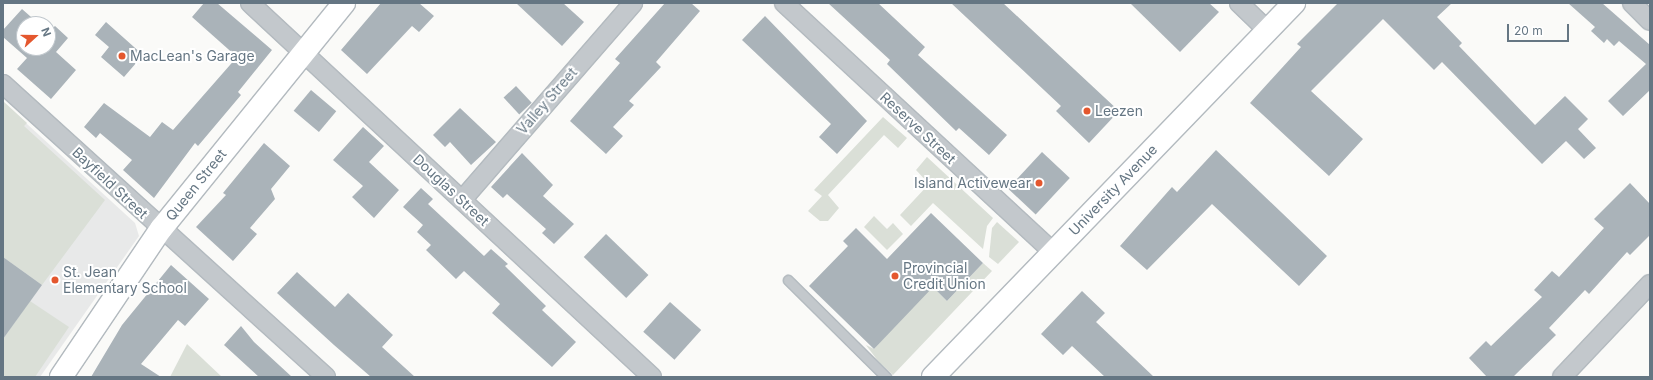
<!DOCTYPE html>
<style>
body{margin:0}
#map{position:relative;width:1653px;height:380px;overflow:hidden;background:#fafaf8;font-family:Inter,sans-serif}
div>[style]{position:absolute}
.built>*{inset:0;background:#e8e9e9}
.green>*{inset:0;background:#dadfd7}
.building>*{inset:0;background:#aab3b9;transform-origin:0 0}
.roads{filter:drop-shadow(1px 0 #b3babf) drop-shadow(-1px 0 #b3babf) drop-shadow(0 1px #b3babf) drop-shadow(0 -1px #b3babf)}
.lane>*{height:9px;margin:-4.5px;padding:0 4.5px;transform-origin:4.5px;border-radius:4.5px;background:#c3c8cc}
.street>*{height:18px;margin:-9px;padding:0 9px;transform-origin:9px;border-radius:9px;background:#c3c8cc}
.secondary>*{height:22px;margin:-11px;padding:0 11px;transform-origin:11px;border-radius:11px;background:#fff}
.primary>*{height:22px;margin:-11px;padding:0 11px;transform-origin:11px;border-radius:11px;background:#fff}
.dots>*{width:11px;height:11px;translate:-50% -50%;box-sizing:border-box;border:2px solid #fff;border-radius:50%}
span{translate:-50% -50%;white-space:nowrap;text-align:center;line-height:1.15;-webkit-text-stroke:4px #fff;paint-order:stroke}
.poi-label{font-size:14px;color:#657683}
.left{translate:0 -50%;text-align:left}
.right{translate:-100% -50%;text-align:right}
.street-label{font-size:14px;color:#657683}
.frame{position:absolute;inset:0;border:4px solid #657683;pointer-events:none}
.north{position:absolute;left:16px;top:16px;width:40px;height:40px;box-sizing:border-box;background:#fff;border:1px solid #c1c8cd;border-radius:50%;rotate:69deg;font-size:11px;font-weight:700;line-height:16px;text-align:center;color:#657683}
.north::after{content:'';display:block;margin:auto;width:14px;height:18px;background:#e4572e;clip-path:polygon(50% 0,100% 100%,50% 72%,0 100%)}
.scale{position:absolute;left:1507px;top:24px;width:62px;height:18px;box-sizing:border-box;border:2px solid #657683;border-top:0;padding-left:5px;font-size:12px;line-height:14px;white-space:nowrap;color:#657683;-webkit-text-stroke:3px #fff;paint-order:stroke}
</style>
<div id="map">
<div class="built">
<i style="clip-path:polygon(3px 102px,135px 223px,139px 236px,40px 377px,3px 377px)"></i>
</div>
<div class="green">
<i style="clip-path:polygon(3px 101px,27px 123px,24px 126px,105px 200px,42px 285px,3px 257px)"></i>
<i style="clip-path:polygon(883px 117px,907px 138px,898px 148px,884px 135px,828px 195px,839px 208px,828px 221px,820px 221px,808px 211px,822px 196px,814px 190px)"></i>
<i style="clip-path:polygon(927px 157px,993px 218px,987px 226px,983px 249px,933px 203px,911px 226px,900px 215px,929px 184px,916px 170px)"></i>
<i style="clip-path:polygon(874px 216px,887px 229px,893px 223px,903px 234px,887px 250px,864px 227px)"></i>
<i style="clip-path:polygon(997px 222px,1019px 242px,998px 264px,989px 257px,992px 228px)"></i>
<i style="clip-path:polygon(983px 263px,992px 271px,893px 375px,878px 361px,866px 345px,874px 349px,931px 285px,947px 301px)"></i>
<i style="clip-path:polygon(30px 301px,69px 327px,35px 377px,3px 377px,3px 339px)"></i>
<i style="clip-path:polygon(187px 344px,222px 377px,170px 377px)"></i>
</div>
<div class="building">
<i style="clip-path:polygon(204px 3px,217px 3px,272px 50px,238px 92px,241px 95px,198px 146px,195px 143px,154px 198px,123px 170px,132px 160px,100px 133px,96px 138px,84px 127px,104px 103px,150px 137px,162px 122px,173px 130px,237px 57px,192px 17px)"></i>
<i style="clip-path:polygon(381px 3px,419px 3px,434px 16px,419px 32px,412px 26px,367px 74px,341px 50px)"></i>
<i style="clip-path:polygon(516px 3px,563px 3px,584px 22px,562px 46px)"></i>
<i style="clip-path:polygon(665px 3px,691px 3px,700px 11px,656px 62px,661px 67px,629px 101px,634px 105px,613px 127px,623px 136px,606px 154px,570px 121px,620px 63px,615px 59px)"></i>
<i style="clip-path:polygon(828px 3px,878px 3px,925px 47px,918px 55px,1007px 135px,989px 155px,959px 128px,956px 131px,887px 64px,890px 60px)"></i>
<i style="clip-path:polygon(951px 3px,1003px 3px,1119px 111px,1089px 143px,1056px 111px,1061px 106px)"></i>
<i style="clip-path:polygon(1130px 3px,1209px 3px,1219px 12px,1180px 52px)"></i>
<i style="clip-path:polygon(1338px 3px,1452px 3px,1437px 17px,1462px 43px,1459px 46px,1535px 125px,1565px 96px,1588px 119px,1578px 129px,1596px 148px,1584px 159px,1566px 141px,1542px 164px,1442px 62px,1434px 70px,1383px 19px,1311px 91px,1363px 139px,1329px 176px,1250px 103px,1301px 47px,1297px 44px)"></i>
<i style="clip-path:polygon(1568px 3px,1602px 3px,1650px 45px,1650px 90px,1623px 116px,1608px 101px,1646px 64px,1619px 41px,1614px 46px,1607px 39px,1604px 43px,1591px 31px,1595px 27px)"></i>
<i style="clip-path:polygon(22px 9px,39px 24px,24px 24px,24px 48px,48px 48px,48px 32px,55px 26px,68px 38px,56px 52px,76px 70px,51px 99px,17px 69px,27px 58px,3px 37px,3px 30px)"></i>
<i style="clip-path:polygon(765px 16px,867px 121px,837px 154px,819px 137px,831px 124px,742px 40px)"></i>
<i style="clip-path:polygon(106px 22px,143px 55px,124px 77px,101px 57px,109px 47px,95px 35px)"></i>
<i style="left:516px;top:86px;width:23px;height:17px;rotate:47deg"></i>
<i style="left:311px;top:90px;width:33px;height:27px;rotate:40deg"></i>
<i style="clip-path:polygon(460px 108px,496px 142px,471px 165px,450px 142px,445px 147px,433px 135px)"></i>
<i style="clip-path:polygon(363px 127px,384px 146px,369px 162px,399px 190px,374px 218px,352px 197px,363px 186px,333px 160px)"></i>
<i style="clip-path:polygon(264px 143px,290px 166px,271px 189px,275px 199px,250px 228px,257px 234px,233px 261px,196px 227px,226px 195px,223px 193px)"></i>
<i style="clip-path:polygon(1216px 150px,1327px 256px,1299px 286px,1212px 204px,1147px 270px,1120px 246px,1172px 187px,1177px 192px)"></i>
<i style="left:1042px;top:152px;width:38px;height:50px;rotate:43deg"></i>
<i style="clip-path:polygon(522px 153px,553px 185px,543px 196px,574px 224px,554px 244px,542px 233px,546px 229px,507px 194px,503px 198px,491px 187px)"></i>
<i style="clip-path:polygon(1630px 183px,1650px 204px,1650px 235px,1630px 255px,1627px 252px,1589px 294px,1585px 290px,1549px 328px,1556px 335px,1513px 377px,1487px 377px,1469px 358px,1486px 341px,1491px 346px,1542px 297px,1534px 290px,1552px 271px,1559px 277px,1604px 228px,1594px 219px)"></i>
<i style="clip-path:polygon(421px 188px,433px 199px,428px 204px,484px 256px,491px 249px,508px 264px,505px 266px,546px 306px,542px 310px,576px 342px,552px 367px,492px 313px,500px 304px,464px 271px,456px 279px,426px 250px,431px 245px,417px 232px,423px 225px,403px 207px)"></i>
<i style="clip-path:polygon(931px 213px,983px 263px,947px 301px,933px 287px,874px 349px,809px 286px,848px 246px,843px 241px,856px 228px,887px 259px)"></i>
<i style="left:606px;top:234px;width:59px;height:32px;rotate:44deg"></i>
<i style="clip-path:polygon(3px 257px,42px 285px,3px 339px)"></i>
<i style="clip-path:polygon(171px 265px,209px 299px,185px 326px,178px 320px,141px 364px,161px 377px,91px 377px,122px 325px)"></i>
<i style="clip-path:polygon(297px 272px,335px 307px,348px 293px,393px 335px,382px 347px,415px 377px,371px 377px,334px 345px,277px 293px)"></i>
<i style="clip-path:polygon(1082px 291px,1105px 313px,1096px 322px,1154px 377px,1105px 377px,1072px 346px,1063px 355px,1041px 334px)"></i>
<i style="left:670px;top:302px;width:42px;height:40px;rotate:42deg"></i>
<i style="clip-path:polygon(241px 326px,254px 342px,292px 377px,259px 377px,224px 345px)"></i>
</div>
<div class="roads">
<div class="lane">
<i style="left:788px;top:280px;width:138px;rotate:44.7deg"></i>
</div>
<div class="street">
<i style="left:250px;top:3px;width:549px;rotate:42.93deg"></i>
<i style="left:784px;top:3px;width:367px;rotate:42.8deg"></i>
<i style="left:1239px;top:3px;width:39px;rotate:44deg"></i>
<i style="left:1632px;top:3px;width:25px;rotate:45deg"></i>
<i style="left:3px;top:84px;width:436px;rotate:42.2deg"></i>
<i style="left:462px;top:200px;width:261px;rotate:-49deg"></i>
<i style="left:1562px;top:377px;width:128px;rotate:-46.6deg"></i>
</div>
<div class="secondary">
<i style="left:61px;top:377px;width:179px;rotate:-56deg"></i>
<i style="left:161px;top:229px;width:291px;rotate:-51deg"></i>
</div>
<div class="primary">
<i style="left:933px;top:377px;width:520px;rotate:-46.01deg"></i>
</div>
</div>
<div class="dots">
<i style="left:122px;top:56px;background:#e4572e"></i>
<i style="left:1087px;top:111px;background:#e4572e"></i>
<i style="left:1039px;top:183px;background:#e4572e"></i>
<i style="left:895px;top:276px;background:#e4572e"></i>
<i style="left:55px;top:280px;background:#e4572e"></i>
</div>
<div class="poi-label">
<span class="left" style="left:130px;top:56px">MacLean's Garage</span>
<span class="left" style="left:1095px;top:111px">Leezen</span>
<span class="right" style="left:1031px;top:183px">Island Activewear</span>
<span class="left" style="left:903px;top:276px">Provincial<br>Credit Union</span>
<span class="left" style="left:63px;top:280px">St. Jean<br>Elementary School</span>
</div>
<div class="street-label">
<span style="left:547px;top:101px;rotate:-49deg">Valley Street</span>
<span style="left:918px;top:128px;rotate:43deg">Reserve Street</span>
<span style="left:110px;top:183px;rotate:43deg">Bayfield Street</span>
<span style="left:196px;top:185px;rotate:-51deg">Queen Street</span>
<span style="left:451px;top:190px;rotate:43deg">Douglas Street</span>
<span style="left:1113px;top:190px;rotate:-46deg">University Avenue</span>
</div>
<div class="frame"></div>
<div class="north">N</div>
<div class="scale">20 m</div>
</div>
